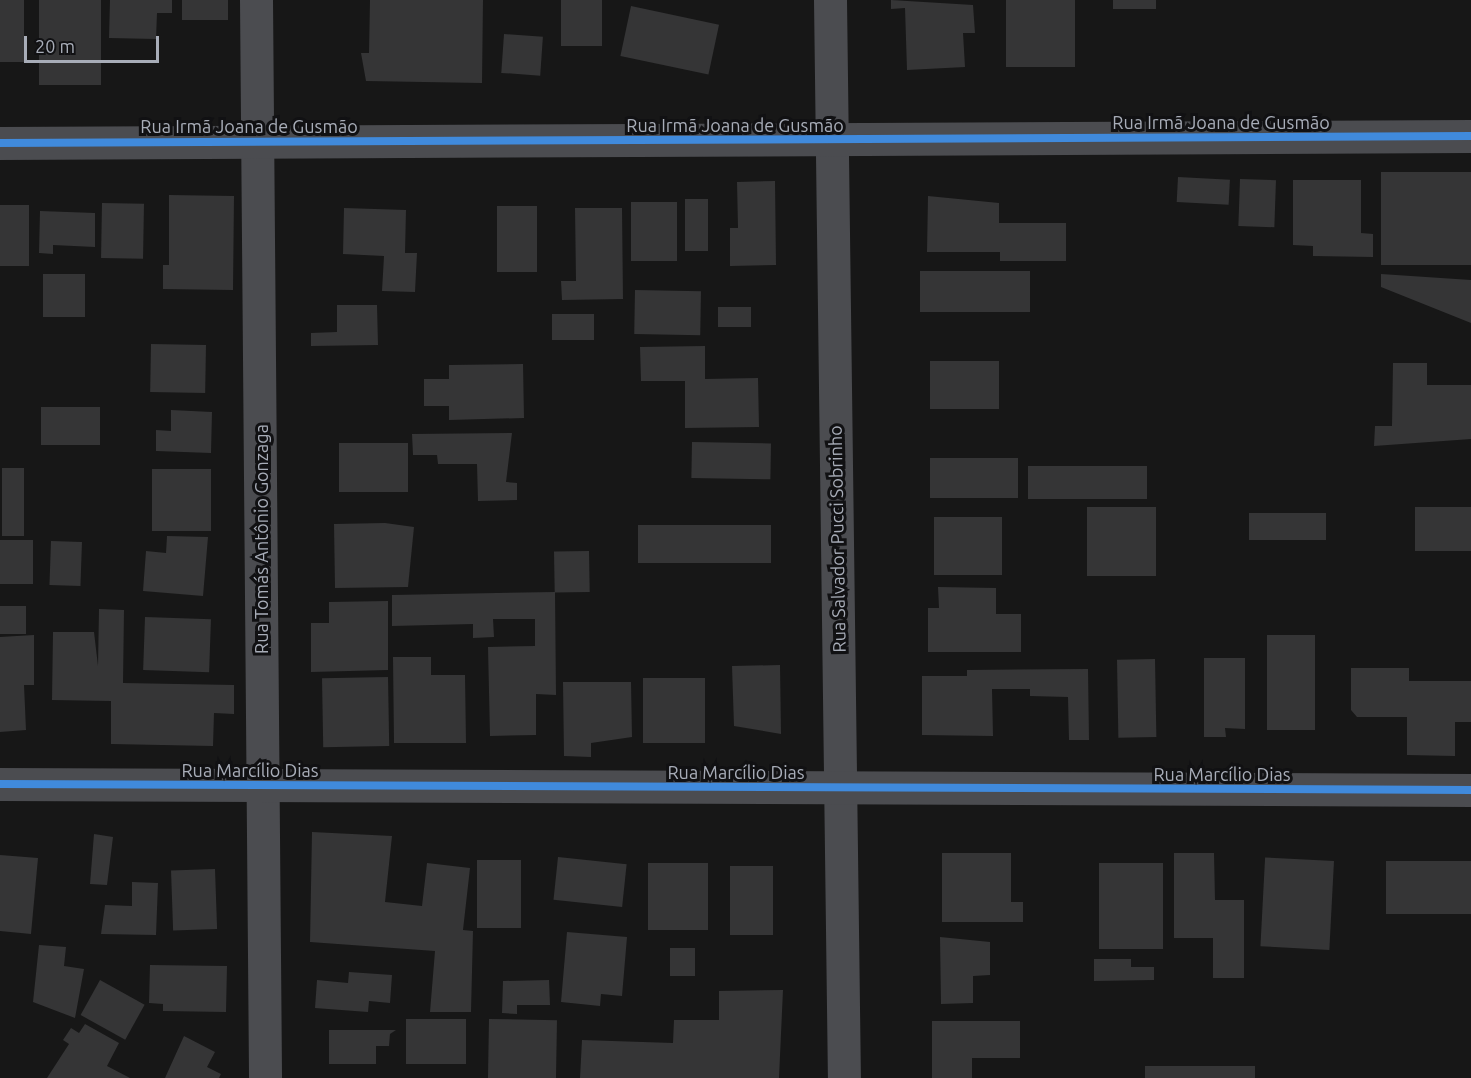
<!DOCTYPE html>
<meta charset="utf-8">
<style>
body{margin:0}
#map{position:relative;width:1471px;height:1078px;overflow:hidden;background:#171717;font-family:Ubuntu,sans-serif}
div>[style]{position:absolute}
.building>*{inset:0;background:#353536;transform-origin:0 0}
.street>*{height:33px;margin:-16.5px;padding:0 16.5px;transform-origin:16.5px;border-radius:16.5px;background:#4b4c50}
.cycleway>*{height:8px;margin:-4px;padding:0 4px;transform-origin:4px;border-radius:4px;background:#408adc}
span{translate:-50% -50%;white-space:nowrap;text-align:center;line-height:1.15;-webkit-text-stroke:6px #111113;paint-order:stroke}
.street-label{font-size:18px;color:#a8adb8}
.scale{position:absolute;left:24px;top:36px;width:135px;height:27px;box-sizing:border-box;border:3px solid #a8adb8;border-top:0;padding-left:8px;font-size:18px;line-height:21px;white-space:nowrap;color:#a8adb8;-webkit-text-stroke:4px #111113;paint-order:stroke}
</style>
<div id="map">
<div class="building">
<i style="left:0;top:0;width:24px;height:62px"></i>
<i style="left:39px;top:0;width:62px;height:85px"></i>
<i style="clip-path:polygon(110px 0,172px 0,172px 13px,157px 13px,156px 39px,109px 38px)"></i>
<i style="left:182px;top:0;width:46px;height:20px"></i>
<i style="clip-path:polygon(370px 0,483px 0,482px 83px,366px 81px,361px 53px,369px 53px)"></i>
<i style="left:561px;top:0;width:41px;height:46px"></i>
<i style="clip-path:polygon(891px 0,973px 5px,975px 33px,963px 33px,965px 67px,907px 70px,905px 8px,891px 9px)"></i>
<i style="left:1075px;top:0;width:67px;height:69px;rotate:90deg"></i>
<i style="left:1113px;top:0;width:43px;height:9px"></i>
<i style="left:631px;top:6px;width:90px;height:51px;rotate:12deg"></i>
<i style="left:504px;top:34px;width:39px;height:39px;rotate:4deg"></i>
<i style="left:1381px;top:172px;width:90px;height:93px"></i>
<i style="left:1178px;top:177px;width:52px;height:25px;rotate:3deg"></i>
<i style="left:1240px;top:179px;width:36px;height:47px;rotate:2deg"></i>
<i style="clip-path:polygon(1293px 180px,1361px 180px,1361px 233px,1373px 234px,1373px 257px,1313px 256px,1313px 246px,1293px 245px)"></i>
<i style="clip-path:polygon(775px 181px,776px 265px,730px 266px,730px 228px,738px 228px,737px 182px)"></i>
<i style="clip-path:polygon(169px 195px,234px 196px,233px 290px,163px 289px,163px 265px,169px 265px)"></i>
<i style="clip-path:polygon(928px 196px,999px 203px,999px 223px,1066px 223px,1066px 261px,1000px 261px,1000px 252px,927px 252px)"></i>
<i style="left:685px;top:199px;width:23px;height:52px"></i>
<i style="left:631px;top:202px;width:46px;height:59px"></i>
<i style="left:102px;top:203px;width:42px;height:55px;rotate:1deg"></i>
<i style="left:0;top:205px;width:29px;height:61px"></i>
<i style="left:497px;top:206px;width:40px;height:66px"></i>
<i style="clip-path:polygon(344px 208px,406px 210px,405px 253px,417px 253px,415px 292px,382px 291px,384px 256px,343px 254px)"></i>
<i style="clip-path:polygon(575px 208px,622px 208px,623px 299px,562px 300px,561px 281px,576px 281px)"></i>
<i style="clip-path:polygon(40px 211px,95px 213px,95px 247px,53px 245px,53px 254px,39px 253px)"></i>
<i style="left:920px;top:271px;width:110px;height:41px"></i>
<i style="left:43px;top:274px;width:42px;height:43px"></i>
<i style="clip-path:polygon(1381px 274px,1471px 280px,1471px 323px,1381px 287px)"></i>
<i style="left:635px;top:290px;width:66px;height:44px;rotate:1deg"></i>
<i style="clip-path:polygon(337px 305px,377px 305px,378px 345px,311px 346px,311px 333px,337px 332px)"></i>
<i style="left:718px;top:307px;width:33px;height:20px"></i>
<i style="left:552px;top:314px;width:42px;height:26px"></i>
<i style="left:151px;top:344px;width:55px;height:48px;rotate:1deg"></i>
<i style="clip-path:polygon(705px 346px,705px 379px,758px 378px,759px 427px,685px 428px,685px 381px,641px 381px,640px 347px)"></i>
<i style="left:930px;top:361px;width:69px;height:48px"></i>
<i style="clip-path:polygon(1393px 363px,1427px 363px,1427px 385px,1471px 385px,1471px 439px,1374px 446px,1375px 426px,1392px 426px)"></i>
<i style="clip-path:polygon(523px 364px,524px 418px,449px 420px,449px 406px,424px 406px,424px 379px,449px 379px,449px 365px)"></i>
<i style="left:41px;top:407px;width:59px;height:38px"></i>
<i style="clip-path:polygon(171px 410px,212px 412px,211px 453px,156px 451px,156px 430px,171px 431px)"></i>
<i style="clip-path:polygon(512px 433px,506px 482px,517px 483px,517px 500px,478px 501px,477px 464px,438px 464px,437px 455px,413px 455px,412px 434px)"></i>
<i style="left:692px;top:442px;width:79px;height:36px;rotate:1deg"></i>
<i style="left:408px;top:443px;width:49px;height:69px;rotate:90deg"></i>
<i style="left:930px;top:458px;width:88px;height:40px"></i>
<i style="left:1028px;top:466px;width:119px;height:33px"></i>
<i style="left:2px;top:468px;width:22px;height:68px"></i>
<i style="left:152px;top:469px;width:59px;height:62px"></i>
<i style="left:1087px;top:507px;width:69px;height:69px"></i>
<i style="left:1415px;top:507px;width:56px;height:44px"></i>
<i style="left:1326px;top:513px;width:27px;height:77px;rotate:90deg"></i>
<i style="left:934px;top:517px;width:68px;height:58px"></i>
<i style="clip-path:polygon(385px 523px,414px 527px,408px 587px,335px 588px,334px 524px)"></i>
<i style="left:638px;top:525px;width:133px;height:38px"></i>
<i style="clip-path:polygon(167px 536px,208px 537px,203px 596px,143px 591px,146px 551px,166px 553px)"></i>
<i style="left:0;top:540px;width:33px;height:44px"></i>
<i style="left:51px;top:541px;width:31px;height:44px;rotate:2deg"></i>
<i style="left:589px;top:551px;width:41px;height:35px;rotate:89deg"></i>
<i style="clip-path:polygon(938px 587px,996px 588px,996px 614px,1021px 614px,1021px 652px,928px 652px,928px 608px,939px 608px)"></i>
<i style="clip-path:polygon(555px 592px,556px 695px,536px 694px,536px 735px,490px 736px,488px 647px,535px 646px,535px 619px,493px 619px,494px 637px,473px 638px,473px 624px,392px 626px,392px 595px)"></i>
<i style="clip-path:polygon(388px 601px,388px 670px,311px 672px,311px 623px,329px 623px,329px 602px)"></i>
<i style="left:0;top:606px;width:26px;height:28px"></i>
<i style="clip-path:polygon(99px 609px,124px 610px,123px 683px,234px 685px,234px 714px,214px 713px,213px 746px,111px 744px,111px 701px,52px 700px,53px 632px,94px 632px,98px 666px)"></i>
<i style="left:145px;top:617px;width:66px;height:53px;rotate:2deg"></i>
<i style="clip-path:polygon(34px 635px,34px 685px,24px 685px,26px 730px,0 732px,0 637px)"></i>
<i style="left:1315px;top:635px;width:95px;height:48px;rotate:90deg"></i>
<i style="clip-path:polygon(393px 657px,431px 657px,431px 675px,465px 675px,466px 743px,394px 743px)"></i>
<i style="clip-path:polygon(1204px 658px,1245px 658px,1245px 729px,1225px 728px,1226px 737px,1204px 737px)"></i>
<i style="left:1155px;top:659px;width:78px;height:38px;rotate:89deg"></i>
<i style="clip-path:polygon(780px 665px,781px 734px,734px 726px,732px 666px)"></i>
<i style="clip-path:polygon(1351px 668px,1409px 668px,1409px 681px,1471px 681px,1471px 722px,1455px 722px,1455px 756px,1407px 755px,1407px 717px,1357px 717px,1351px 710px)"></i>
<i style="clip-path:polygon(1088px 669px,1089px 740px,1069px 740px,1068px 697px,1030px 696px,1030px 689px,992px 689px,993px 736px,922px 735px,922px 676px,967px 676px,967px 670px)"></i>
<i style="left:388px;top:677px;width:69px;height:66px;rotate:89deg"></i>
<i style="left:643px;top:678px;width:62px;height:65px"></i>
<i style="clip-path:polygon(563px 682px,631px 682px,632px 737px,591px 743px,591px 757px,564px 756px)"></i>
<i style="clip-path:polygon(312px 832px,392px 836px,385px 902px,422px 906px,427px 863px,470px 868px,463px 930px,473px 931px,471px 1012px,430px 1012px,435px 951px,310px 942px)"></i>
<i style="clip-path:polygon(94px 834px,113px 837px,107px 885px,90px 884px)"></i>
<i style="clip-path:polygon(942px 853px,1011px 853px,1011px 902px,1023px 902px,1023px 922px,942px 922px)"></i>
<i style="clip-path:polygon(1174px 853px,1214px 853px,1215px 900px,1244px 900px,1244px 978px,1213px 978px,1213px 938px,1174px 938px)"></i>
<i style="clip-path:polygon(0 855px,38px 858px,31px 934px,0 931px)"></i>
<i style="left:558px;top:857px;width:69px;height:43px;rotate:6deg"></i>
<i style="left:477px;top:860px;width:44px;height:68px"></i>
<i style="left:1334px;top:861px;width:89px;height:69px;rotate:93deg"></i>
<i style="left:1386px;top:861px;width:85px;height:53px"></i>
<i style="left:648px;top:863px;width:60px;height:67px"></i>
<i style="left:1163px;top:863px;width:86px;height:64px;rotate:90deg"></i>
<i style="left:730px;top:866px;width:43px;height:69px"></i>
<i style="left:215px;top:869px;width:60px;height:44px;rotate:88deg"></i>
<i style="clip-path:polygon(132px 882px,158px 883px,156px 935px,101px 934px,105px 905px,132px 906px)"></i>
<i style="clip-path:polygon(567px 932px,627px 937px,622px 996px,601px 994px,600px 1006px,561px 1002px)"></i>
<i style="clip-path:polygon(940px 937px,990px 942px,990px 975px,973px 976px,973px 1003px,941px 1004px)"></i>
<i style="clip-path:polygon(39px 945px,66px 947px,64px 966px,84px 969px,75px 1018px,33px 1002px)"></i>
<i style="left:670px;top:948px;width:25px;height:28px"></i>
<i style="clip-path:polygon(1094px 959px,1131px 959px,1131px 967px,1154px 967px,1154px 980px,1094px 981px)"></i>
<i style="clip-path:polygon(150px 965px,227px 966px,226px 1012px,163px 1011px,163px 1004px,149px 1003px)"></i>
<i style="clip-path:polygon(349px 972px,392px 975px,390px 1003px,369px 1001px,368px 1012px,315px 1008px,317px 980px,348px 983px)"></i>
<i style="left:100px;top:980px;width:51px;height:40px;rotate:29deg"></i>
<i style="clip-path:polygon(549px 980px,550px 1005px,517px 1005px,517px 1014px,502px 1013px,503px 981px)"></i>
<i style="clip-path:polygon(783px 990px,779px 1078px,580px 1078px,582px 1040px,673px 1043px,674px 1020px,719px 1020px,719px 991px)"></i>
<i style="left:406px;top:1019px;width:60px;height:45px"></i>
<i style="left:489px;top:1019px;width:68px;height:59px;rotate:1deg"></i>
<i style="clip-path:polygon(932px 1021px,1020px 1021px,1020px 1058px,972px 1058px,972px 1078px,932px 1078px)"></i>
<i style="clip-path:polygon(85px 1024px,119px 1043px,107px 1066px,130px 1078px,47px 1078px,69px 1044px,63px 1040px,71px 1028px,79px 1033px)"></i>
<i style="clip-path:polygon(329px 1030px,396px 1030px,390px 1034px,389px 1046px,376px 1046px,376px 1064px,329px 1064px)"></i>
<i style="clip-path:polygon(184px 1036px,215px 1052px,207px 1067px,221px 1074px,219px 1078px,165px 1078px)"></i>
<i style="left:1255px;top:1066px;width:12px;height:110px;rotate:90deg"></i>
</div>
<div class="street">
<i style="left:256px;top:0;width:1078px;rotate:89.52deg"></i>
<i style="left:830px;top:0;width:1078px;rotate:89.26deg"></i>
<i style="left:0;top:143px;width:1471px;rotate:-0.27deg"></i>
<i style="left:0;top:784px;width:1471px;rotate:0.23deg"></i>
</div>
<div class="cycleway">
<i style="left:0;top:143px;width:1471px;rotate:-0.27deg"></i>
<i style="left:0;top:784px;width:1471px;rotate:0.23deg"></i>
</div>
<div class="street-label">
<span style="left:1221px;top:122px">Rua Irmã Joana de Gusmão</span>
<span style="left:735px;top:125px">Rua Irmã Joana de Gusmão</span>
<span style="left:249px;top:126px">Rua Irmã Joana de Gusmão</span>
<span style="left:261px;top:539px;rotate:-90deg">Rua Tomás Antônio Gonzaga</span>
<span style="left:837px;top:539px;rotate:-91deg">Rua Salvador Pucci Sobrinho</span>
<span style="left:250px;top:770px">Rua Marcílio Dias</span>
<span style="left:736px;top:772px">Rua Marcílio Dias</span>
<span style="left:1222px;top:774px">Rua Marcílio Dias</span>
</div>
<div class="scale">20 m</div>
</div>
